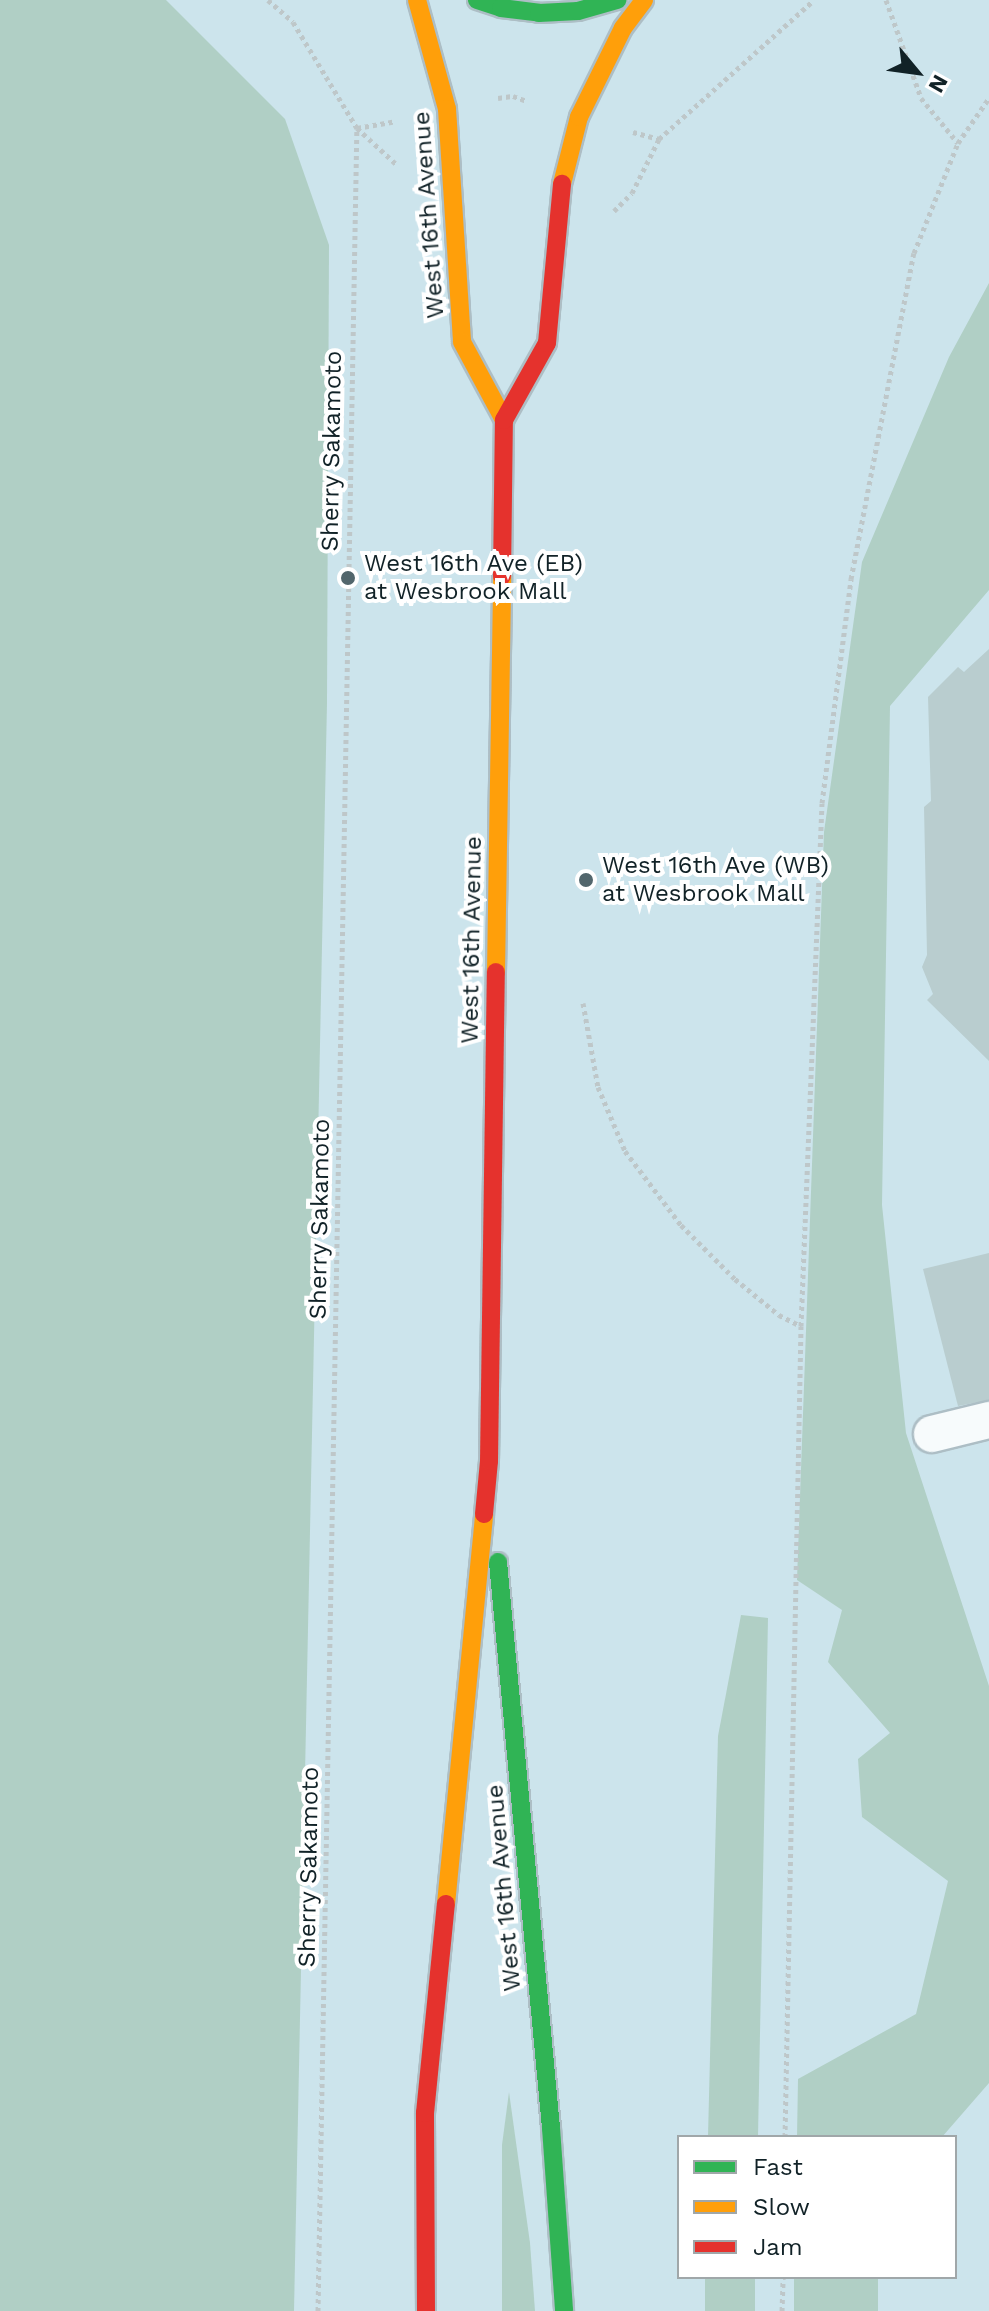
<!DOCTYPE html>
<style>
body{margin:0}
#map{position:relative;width:989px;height:2311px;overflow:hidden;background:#cce4ec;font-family:"Work Sans",sans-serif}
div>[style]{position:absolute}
.green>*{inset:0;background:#b0cfc5;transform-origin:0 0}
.building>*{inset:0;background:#b9cdcf}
.path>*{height:5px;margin-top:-2.5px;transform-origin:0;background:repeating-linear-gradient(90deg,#bec7c9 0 4px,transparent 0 8px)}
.roads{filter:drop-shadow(2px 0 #adbec5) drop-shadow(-2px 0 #adbec5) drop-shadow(0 2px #adbec5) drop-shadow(0 -2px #adbec5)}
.lane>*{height:36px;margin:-18px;padding:0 18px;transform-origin:18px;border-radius:18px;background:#f7fbfc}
.fast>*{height:18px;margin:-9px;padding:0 9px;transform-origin:9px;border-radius:9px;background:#30b455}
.slow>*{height:18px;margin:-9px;padding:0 9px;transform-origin:9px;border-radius:9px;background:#ff9f0a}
.jam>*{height:18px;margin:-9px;padding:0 9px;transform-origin:9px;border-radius:9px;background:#e5322d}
.dots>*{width:22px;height:22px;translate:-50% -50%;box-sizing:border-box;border:4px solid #fff;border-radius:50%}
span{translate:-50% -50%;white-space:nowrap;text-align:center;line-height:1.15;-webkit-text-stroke:8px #fff;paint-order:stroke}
.street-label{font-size:24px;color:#112227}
.poi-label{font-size:24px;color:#112227}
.left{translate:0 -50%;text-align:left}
.legend{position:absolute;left:677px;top:2135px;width:280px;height:144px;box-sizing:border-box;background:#fff;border:2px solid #a0a7a9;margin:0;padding:10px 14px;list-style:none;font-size:24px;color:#112227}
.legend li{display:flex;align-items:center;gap:16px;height:40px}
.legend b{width:40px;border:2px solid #a0a7a9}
.north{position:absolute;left:877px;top:32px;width:80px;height:80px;-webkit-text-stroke:6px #fff;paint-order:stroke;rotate:119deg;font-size:22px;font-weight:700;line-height:32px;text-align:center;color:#112227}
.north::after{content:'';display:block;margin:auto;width:28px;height:36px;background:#112227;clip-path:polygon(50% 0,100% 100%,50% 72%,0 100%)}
</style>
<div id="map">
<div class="green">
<i style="clip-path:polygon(0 0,166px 0,285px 119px,329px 245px,327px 703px,294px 2311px,0 2311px)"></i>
<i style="clip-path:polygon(989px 283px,989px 590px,890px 706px,882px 1205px,906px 1433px,989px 1686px,989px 2083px,942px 2137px,797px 2137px,798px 2079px,916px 2014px,948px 1881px,862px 1817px,858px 1759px,890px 1733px,828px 1662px,842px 1610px,797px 1580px,824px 832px,862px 562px,949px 357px)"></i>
<i style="clip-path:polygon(741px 1615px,768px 1618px,758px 2137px,708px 2137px,718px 1736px)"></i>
<i style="clip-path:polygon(509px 2092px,530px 2243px,535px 2311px,502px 2311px,502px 2145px)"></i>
<i style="left:705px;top:2277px;width:50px;height:34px"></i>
<i style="left:794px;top:2277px;width:84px;height:34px"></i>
</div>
<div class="building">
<i style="clip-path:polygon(989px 649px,989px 1061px,927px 1000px,933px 994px,922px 967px,927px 955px,924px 807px,931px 801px,928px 697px,958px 667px,964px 672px)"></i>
<i style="clip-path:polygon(989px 1253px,989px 1400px,958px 1406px,923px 1269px)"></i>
</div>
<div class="path">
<i style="left:268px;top:0;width:33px;rotate:41deg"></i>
<i style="left:293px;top:22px;width:124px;rotate:58.9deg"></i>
<i style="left:357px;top:128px;width:53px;rotate:42.7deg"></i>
<i style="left:886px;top:0;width:104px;rotate:70.3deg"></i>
<i style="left:921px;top:98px;width:58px;rotate:50.6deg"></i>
<i style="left:498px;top:98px;width:15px;rotate:-8deg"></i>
<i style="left:513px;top:96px;width:15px;rotate:20deg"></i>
<i style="left:357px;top:128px;width:39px;rotate:-10deg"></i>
<i style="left:633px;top:132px;width:27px;rotate:15deg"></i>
<i style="left:614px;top:211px;width:25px;rotate:-45deg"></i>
<i style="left:632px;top:193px;width:60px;rotate:-63.4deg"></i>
<i style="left:659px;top:139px;width:208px;rotate:-41.9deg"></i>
<i style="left:583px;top:1003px;width:85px;rotate:79.9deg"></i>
<i style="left:598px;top:1087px;width:69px;rotate:67.1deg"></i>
<i style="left:625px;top:1151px;width:93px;rotate:52.9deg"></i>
<i style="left:681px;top:1225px;width:76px;rotate:45deg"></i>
<i style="left:735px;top:1279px;width:57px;rotate:39.3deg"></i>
<i style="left:779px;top:1315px;width:25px;rotate:27deg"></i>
<i style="left:785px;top:2137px;width:811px;rotate:-88.87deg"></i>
<i style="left:801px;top:1326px;width:523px;rotate:-87.7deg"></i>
<i style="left:822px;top:803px;width:226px;rotate:-82.6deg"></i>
<i style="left:851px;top:579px;width:332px;rotate:-79.1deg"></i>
<i style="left:914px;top:253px;width:118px;rotate:-68.2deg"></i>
<i style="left:958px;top:143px;width:55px;rotate:-55.4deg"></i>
<i style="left:318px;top:2311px;width:2183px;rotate:-88.98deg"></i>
<i style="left:782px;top:2311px;width:34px;rotate:-88deg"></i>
</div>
<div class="roads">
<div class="lane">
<i style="left:932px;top:1434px;width:59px;rotate:-13.8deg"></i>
</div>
<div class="fast">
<i style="left:477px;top:0;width:25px;rotate:18deg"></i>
<i style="left:501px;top:8px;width:38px;rotate:7deg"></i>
<i style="left:539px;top:13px;width:39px;rotate:-3deg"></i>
<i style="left:578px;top:11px;width:41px;rotate:-15.8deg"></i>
<i style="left:498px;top:1562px;width:568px;rotate:84.65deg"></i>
<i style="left:551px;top:2128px;width:183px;rotate:85.9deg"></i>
</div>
<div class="slow">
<i style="left:417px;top:0;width:113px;rotate:74.6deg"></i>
<i style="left:447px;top:109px;width:233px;rotate:86.3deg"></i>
<i style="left:462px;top:342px;width:89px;rotate:61.7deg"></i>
<i style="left:562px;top:184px;width:69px;rotate:-75.8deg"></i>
<i style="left:579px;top:117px;width:99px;rotate:-63.7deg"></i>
<i style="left:623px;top:28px;width:35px;rotate:-53deg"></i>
<i style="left:496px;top:972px;width:396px;rotate:-89.1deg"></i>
<i style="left:446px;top:1904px;width:392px;rotate:-84.4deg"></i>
</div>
<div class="jam">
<i style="left:502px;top:576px;width:156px;rotate:-89.3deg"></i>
<i style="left:504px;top:420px;width:88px;rotate:-60.8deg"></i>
<i style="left:547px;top:343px;width:160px;rotate:-84.6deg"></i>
<i style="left:484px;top:1514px;width:53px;rotate:-84.6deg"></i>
<i style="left:489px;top:1461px;width:489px;rotate:-89.2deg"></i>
<i style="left:426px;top:2311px;width:198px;rotate:-90.3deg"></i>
<i style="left:425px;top:2113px;width:210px;rotate:-84.3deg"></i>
</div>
</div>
<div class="dots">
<i style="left:348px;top:578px;background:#52666c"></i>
<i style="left:586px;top:880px;background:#52666c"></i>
</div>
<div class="street-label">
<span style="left:429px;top:215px;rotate:-94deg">West 16th Avenue</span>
<span style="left:332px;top:451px;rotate:-89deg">Sherry Sakamoto</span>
<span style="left:472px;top:940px;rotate:-89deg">West 16th Avenue</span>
<span style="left:320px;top:1219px;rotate:-89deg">Sherry Sakamoto</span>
<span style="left:309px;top:1867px;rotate:-89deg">Sherry Sakamoto</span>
<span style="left:504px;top:1888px;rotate:-95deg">West 16th Avenue</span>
</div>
<div class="poi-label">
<span class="left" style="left:364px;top:578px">West 16th Ave (EB)<br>at Wesbrook Mall</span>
<span class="left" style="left:602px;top:880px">West 16th Ave (WB)<br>at Wesbrook Mall</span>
</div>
<ul class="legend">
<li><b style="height:10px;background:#30b455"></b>Fast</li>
<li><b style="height:10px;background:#ff9f0a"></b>Slow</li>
<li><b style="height:10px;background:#e5322d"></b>Jam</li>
</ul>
<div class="north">N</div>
</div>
